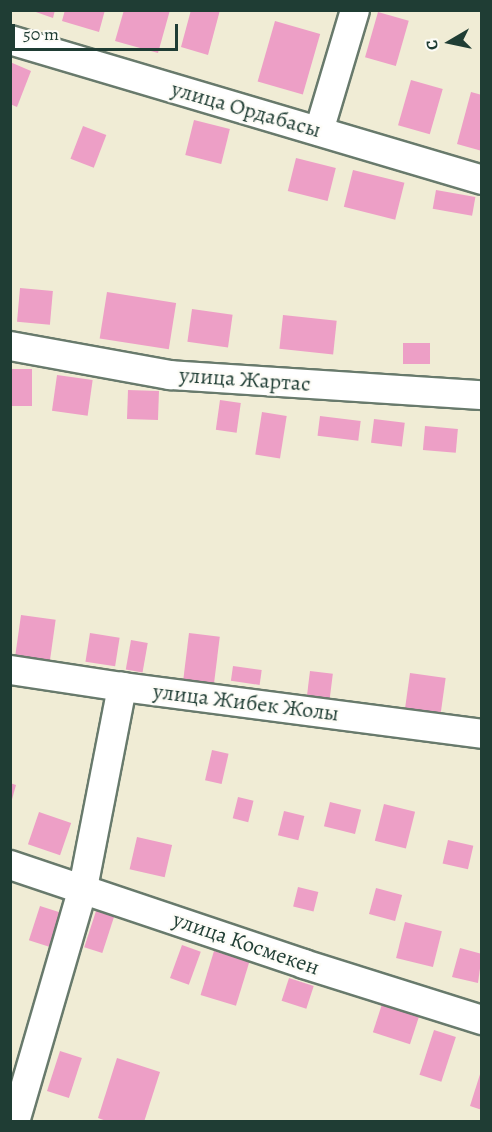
<!DOCTYPE html>
<meta charset="utf-8">
<style>
body{margin:0}
#map{position:relative;width:492px;height:1132px;overflow:hidden;background:#f0ecd5;font-family:Alegreya,serif}
div>[style]{position:absolute}
.building>*{inset:0;background:#ed9fc6;transform-origin:0 0}
.roads{filter:drop-shadow(2px 0 #687a6c) drop-shadow(-2px 0 #687a6c) drop-shadow(0 2px #687a6c) drop-shadow(0 -2px #687a6c)}
.minor>*{height:28px;margin:-14px;padding:0 14px;transform-origin:14px;border-radius:14px;background:#fff}
span{translate:-50% -50%;white-space:nowrap;text-align:center;line-height:1.15;-webkit-text-stroke:4.5px #fdfcf7;paint-order:stroke}
.street-label{font-size:22px;color:#1f3d34}
.frame{position:absolute;inset:0;border:12px solid #1f3d34;pointer-events:none}
.north{position:absolute;left:420px;top:12px;width:60px;height:60px;-webkit-text-stroke:4px #fdfcf7;paint-order:stroke;rotate:261deg;font-size:16px;font-weight:700;line-height:24px;text-align:center;color:#1f3d34}
.north::after{content:'';display:block;margin:auto;width:21px;height:27px;background:#1f3d34;clip-path:polygon(50% 0,100% 100%,50% 72%,0 100%)}
.scale{position:absolute;left:12px;top:24px;width:166px;height:27px;box-sizing:border-box;border:3px solid #1f3d34;border-top:0;padding-left:8px;font-size:18px;line-height:21px;white-space:nowrap;color:#1f3d34;-webkit-text-stroke:4px #fdfcf7;paint-order:stroke}
</style>
<div id="map">
<div class="building">
<i style="clip-path:polygon(30px 10px,55px 10px,53px 18px)"></i>
<i style="clip-path:polygon(65px 10px,105px 10px,99px 32px,62px 21px)"></i>
<i style="clip-path:polygon(124px 10px,170px 10px,158px 53px,115px 41px)"></i>
<i style="clip-path:polygon(191px 10px,220px 10px,208px 55px,181px 47px)"></i>
<i style="left:378px;top:12px;width:32px;height:47px;rotate:16deg"></i>
<i style="left:275px;top:21px;width:47px;height:63px;rotate:16deg"></i>
<i style="clip-path:polygon(10px 62px,31px 71px,17px 107px,10px 104px)"></i>
<i style="left:411px;top:80px;width:33px;height:47px;rotate:16deg"></i>
<i style="clip-path:polygon(471px 92px,482px 95px,482px 151px,457px 144px)"></i>
<i style="left:194px;top:120px;width:37px;height:36px;rotate:14deg"></i>
<i style="left:83px;top:126px;width:25px;height:35px;rotate:21deg"></i>
<i style="left:296px;top:158px;width:41px;height:34px;rotate:14deg"></i>
<i style="left:353px;top:170px;width:53px;height:38px;rotate:14deg"></i>
<i style="left:436px;top:190px;width:40px;height:19px;rotate:10deg"></i>
<i style="left:20px;top:288px;width:33px;height:34px;rotate:5deg"></i>
<i style="left:107px;top:292px;width:70px;height:47px;rotate:9deg"></i>
<i style="left:192px;top:309px;width:41px;height:33px;rotate:8deg"></i>
<i style="left:283px;top:315px;width:54px;height:34px;rotate:6deg"></i>
<i style="left:403px;top:343px;width:27px;height:21px"></i>
<i style="left:10px;top:369px;width:22px;height:37px"></i>
<i style="left:57px;top:375px;width:36px;height:36px;rotate:8deg"></i>
<i style="left:128px;top:390px;width:31px;height:29px;rotate:2deg"></i>
<i style="left:220px;top:400px;width:21px;height:30px;rotate:8deg"></i>
<i style="left:262px;top:412px;width:25px;height:43px;rotate:9deg"></i>
<i style="left:320px;top:416px;width:41px;height:20px;rotate:7deg"></i>
<i style="left:374px;top:419px;width:31px;height:24px;rotate:7deg"></i>
<i style="left:425px;top:426px;width:33px;height:24px;rotate:5deg"></i>
<i style="left:21px;top:615px;width:35px;height:42px;rotate:8deg"></i>
<i style="left:90px;top:633px;width:30px;height:29px;rotate:9deg"></i>
<i style="left:189px;top:633px;width:31px;height:47px;rotate:7deg"></i>
<i style="left:131px;top:640px;width:17px;height:30px;rotate:10deg"></i>
<i style="left:233px;top:666px;width:29px;height:15px;rotate:8deg"></i>
<i style="left:310px;top:671px;width:23px;height:25px;rotate:7deg"></i>
<i style="left:410px;top:673px;width:36px;height:38px;rotate:8deg"></i>
<i style="left:212px;top:750px;width:17px;height:31px;rotate:13deg"></i>
<i style="clip-path:polygon(10px 783px,16px 785px,11px 803px,10px 803px)"></i>
<i style="left:238px;top:797px;width:16px;height:22px;rotate:14deg"></i>
<i style="left:330px;top:802px;width:32px;height:25px;rotate:14deg"></i>
<i style="left:384px;top:804px;width:32px;height:38px;rotate:14deg"></i>
<i style="left:284px;top:811px;width:21px;height:25px;rotate:14deg"></i>
<i style="left:39px;top:812px;width:34px;height:34px;rotate:19deg"></i>
<i style="left:137px;top:837px;width:36px;height:33px;rotate:13deg"></i>
<i style="left:448px;top:840px;width:26px;height:24px;rotate:13deg"></i>
<i style="left:298px;top:887px;width:21px;height:20px;rotate:14deg"></i>
<i style="left:376px;top:888px;width:27px;height:27px;rotate:15deg"></i>
<i style="left:40px;top:906px;width:23px;height:36px;rotate:18deg"></i>
<i style="left:96px;top:911px;width:19px;height:38px;rotate:18deg"></i>
<i style="left:405px;top:922px;width:38px;height:37px;rotate:14deg"></i>
<i style="left:182px;top:945px;width:20px;height:35px;rotate:20deg"></i>
<i style="clip-path:polygon(460px 948px,482px 954px,478px 983px,452px 977px)"></i>
<i style="left:214px;top:951px;width:37px;height:46px;rotate:17deg"></i>
<i style="left:289px;top:978px;width:26px;height:24px;rotate:18deg"></i>
<i style="left:384px;top:998px;width:39px;height:36px;rotate:18deg"></i>
<i style="left:434px;top:1030px;width:23px;height:47px;rotate:18deg"></i>
<i style="left:60px;top:1051px;width:23px;height:42px;rotate:18deg"></i>
<i style="clip-path:polygon(117px 1058px,160px 1072px,144px 1122px,109px 1122px,98px 1118px)"></i>
<i style="clip-path:polygon(481px 1071px,482px 1071px,482px 1110px,470px 1106px)"></i>
</div>
<div class="roads">
<div class="minor">
<i style="left:10px;top:40px;width:492px;rotate:16.5deg"></i>
<i style="left:319px;top:131px;width:126px;rotate:-73.4deg"></i>
<i style="left:10px;top:346px;width:163px;rotate:10.3deg"></i>
<i style="left:170px;top:375px;width:313px;rotate:3.7deg"></i>
<i style="left:10px;top:670px;width:113px;rotate:8.6deg"></i>
<i style="left:122px;top:687px;width:363px;rotate:7.4deg"></i>
<i style="left:10px;top:865px;width:310px;rotate:18.6deg"></i>
<i style="left:304px;top:964px;width:187px;rotate:17.5deg"></i>
<i style="left:15px;top:1122px;width:244px;rotate:-73.8deg"></i>
<i style="left:83px;top:888px;width:205px;rotate:-79deg"></i>
</div>
</div>
<div class="street-label">
<span style="left:246px;top:110px;rotate:16deg">улица Ордабасы</span>
<span style="left:245px;top:380px;rotate:4deg">улица Жартас</span>
<span style="left:246px;top:703px;rotate:7deg">улица Жибек Жолы</span>
<span style="left:246px;top:944px;rotate:19deg">улица Космекен</span>
</div>
<div class="frame"></div>
<div class="north">С</div>
<div class="scale">50 m</div>
</div>
